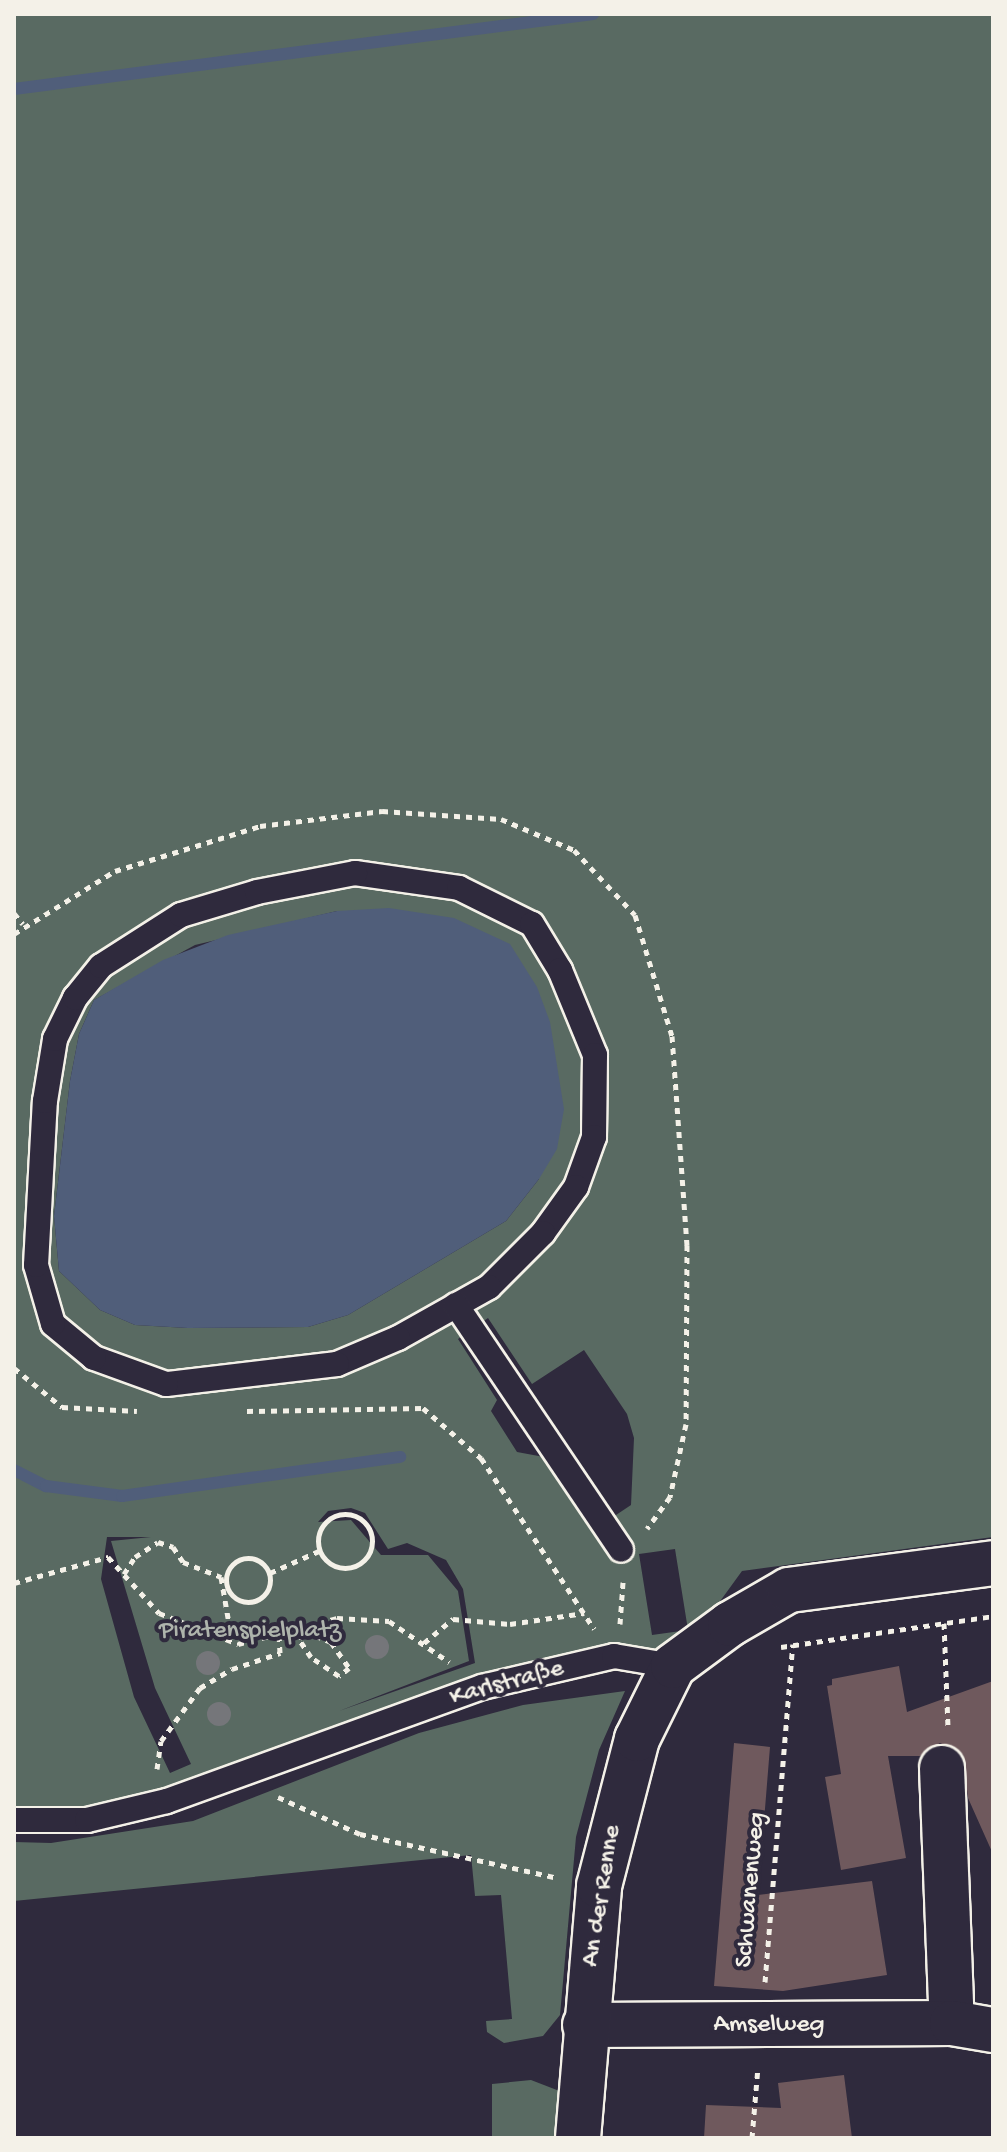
<!DOCTYPE html>
<meta charset="utf-8">
<style>
body{margin:0}
#map{position:relative;width:1007px;height:2152px;overflow:hidden;background:#2f2a3d;font-family:"Gochi Hand",sans-serif}
div>[style]{position:absolute}
.green>*{inset:0;background:#596a62}
.water>*{inset:0;background:#505e7a}
.stream>*{height:12px;margin:-6px;padding:0 6px;transform-origin:6px;border-radius:6px;background:#505e7a}
.building>*{inset:0;background:#6f595d}
.path>*{height:5px;margin-top:-2.5px;transform-origin:0;background:repeating-linear-gradient(90deg,#f4f1e8 0 6px,transparent 0 12px)}
.path>.ring{margin:-2.5px;padding:0;box-sizing:content-box;background:none;border:5px solid #f4f1e8;border-radius:50%}
.roads{filter:drop-shadow(2px 0 #f4f1e8) drop-shadow(-2px 0 #f4f1e8) drop-shadow(0 2px #f4f1e8) drop-shadow(0 -2px #f4f1e8)}
.lane>*{height:24px;margin:-12px;padding:0 12px;transform-origin:12px;border-radius:12px;background:#2f2a3d}
.street>*{height:44px;margin:-22px;padding:0 22px;transform-origin:22px;border-radius:22px;background:#2f2a3d}
.trees>*{width:24px;height:24px;margin:-12px;border-radius:50%;background:#75767a}
span{translate:-50% -50%;white-space:nowrap;text-align:center;line-height:1.15;-webkit-text-stroke:8px #2f2a3d;paint-order:stroke}
.park-label{font-size:26px;color:#aeb4ac}
.street-label{font-size:26px;color:#f4f1e8}
.frame{position:absolute;inset:0;border:16px solid #f4f1e8;pointer-events:none}
</style>
<div id="map">
<div class="green">
<i style="clip-path:polygon(evenodd,14px 14px,993px 14px,993px 1537px,742px 1571px,673px 1666px,613px 1656px,167px 1801px,14px 1820px,14px 14px,337px 911px,539px 1179px,506px 1221px,348px 1315px,308px 1327px,188px 1328px,135px 1325px,100px 1310px,59px 1271px,54px 1216px,70px 1081px,79px 1034px,94px 1000px,195px 945px,337px 911px,14px 14px,488px 1318px,532px 1384px,584px 1350px,627px 1414px,634px 1438px,631px 1505px,592px 1531px,544px 1457px,517px 1452px,491px 1411px,497px 1400px,458px 1339px,488px 1318px,14px 14px,351px 1508px,365px 1513px,388px 1549px,407px 1543px,446px 1560px,463px 1589px,475px 1663px,339px 1711px,469px 1661px,458px 1591px,428px 1555px,381px 1555px,351px 1520px,318px 1522px,328px 1511px,351px 1508px,14px 14px,107px 1537px,151px 1537px,111px 1541px,155px 1688px,191px 1764px,170px 1773px,134px 1697px,101px 1579px,107px 1537px,14px 14px,675px 1549px,688px 1630px,652px 1635px,639px 1554px,675px 1549px)"></i>
<i style="clip-path:polygon(625px 1691px,599px 1750px,576px 1837px,560px 2015px,543px 2036px,504px 2043px,487px 2032px,486px 2021px,512px 2019px,501px 1895px,475px 1896px,471px 1855px,14px 1901px,14px 1842px,51px 1843px,193px 1821px,419px 1733px,523px 1705px)"></i>
<i style="clip-path:polygon(531px 2080px,562px 2092px,558px 2138px,492px 2138px,492px 2084px)"></i>
</div>
<div class="water">
<i style="clip-path:polygon(389px 908px,454px 918px,510px 944px,537px 987px,550px 1022px,564px 1109px,557px 1149px,539px 1179px,506px 1221px,348px 1315px,308px 1327px,188px 1328px,135px 1325px,100px 1310px,59px 1271px,54px 1216px,70px 1081px,79px 1034px,94px 1000px,163px 960px,228px 935px,337px 911px)"></i>
</div>
<div class="stream">
<i style="left:14px;top:89px;width:584px;rotate:-7.38deg"></i>
<i style="left:14px;top:1470px;width:36px;rotate:27deg"></i>
<i style="left:46px;top:1486px;width:77px;rotate:7.5deg"></i>
<i style="left:122px;top:1496px;width:281px;rotate:-8deg"></i>
</div>
<div class="building">
<i style="clip-path:polygon(899px 1666px,907px 1712px,993px 1681px,993px 1854px,968px 1798px,963px 1755px,940px 1743px,920px 1756px,888px 1756px,906px 1858px,841px 1870px,825px 1777px,841px 1774px,827px 1686px,832px 1685px,832px 1679px)"></i>
<i style="clip-path:polygon(734px 1743px,770px 1747px,758px 1895px,872px 1881px,887px 1975px,783px 1991px,714px 1986px)"></i>
<i style="clip-path:polygon(844px 2075px,852px 2138px,704px 2138px,706px 2105px,781px 2108px,778px 2083px)"></i>
</div>
<div class="path">
<i style="left:14px;top:913px;width:14px;rotate:51deg"></i>
<i style="left:14px;top:934px;width:119px;rotate:-32deg"></i>
<i style="left:115px;top:871px;width:152px;rotate:-17.2deg"></i>
<i style="left:260px;top:826px;width:123px;rotate:-7deg"></i>
<i style="left:382px;top:811px;width:119px;rotate:3.8deg"></i>
<i style="left:501px;top:819px;width:79px;rotate:23deg"></i>
<i style="left:574px;top:850px;width:89px;rotate:46.8deg"></i>
<i style="left:635px;top:915px;width:127px;rotate:73deg"></i>
<i style="left:672px;top:1036px;width:210px;rotate:85.9deg"></i>
<i style="left:687px;top:1245px;width:179px;rotate:90.3deg"></i>
<i style="left:686px;top:1424px;width:75px;rotate:102.4deg"></i>
<i style="left:670px;top:1497px;width:39px;rotate:126deg"></i>
<i style="left:14px;top:1368px;width:62px;rotate:39.1deg"></i>
<i style="left:62px;top:1407px;width:75px;rotate:3.1deg"></i>
<i style="left:247px;top:1411px;width:176px;rotate:-1deg"></i>
<i style="left:423px;top:1408px;width:77px;rotate:40.8deg"></i>
<i style="left:481px;top:1458px;width:205px;rotate:56.5deg"></i>
<i class="ring" style="left:318px;top:1514px;width:49px;height:49px"></i>
<i class="ring" style="left:226px;top:1558px;width:39px;height:39px"></i>
<i style="left:270px;top:1573px;width:54px;rotate:-24.2deg"></i>
<i style="left:124px;top:1574px;width:20px;rotate:-57deg"></i>
<i style="left:135px;top:1557px;width:27px;rotate:-33deg"></i>
<i style="left:158px;top:1542px;width:16px;rotate:18deg"></i>
<i style="left:173px;top:1547px;width:18px;rotate:56deg"></i>
<i style="left:183px;top:1562px;width:41px;rotate:21.5deg"></i>
<i style="left:221px;top:1577px;width:53px;rotate:80.2deg"></i>
<i style="left:230px;top:1629px;width:11px;rotate:124deg"></i>
<i style="left:14px;top:1583px;width:98px;rotate:-15.5deg"></i>
<i style="left:108px;top:1557px;width:76px;rotate:47.7deg"></i>
<i style="left:159px;top:1613px;width:85px;rotate:21.4deg"></i>
<i style="left:238px;top:1644px;width:102px;rotate:-14.7deg"></i>
<i style="left:337px;top:1618px;width:52px;rotate:3.3deg"></i>
<i style="left:389px;top:1621px;width:73px;rotate:34.3deg"></i>
<i style="left:944px;top:1623px;width:103px;rotate:87.8deg"></i>
<i style="left:620px;top:1624px;width:42px;rotate:-85.9deg"></i>
<i style="left:304px;top:1631px;width:29px;rotate:22deg"></i>
<i style="left:331px;top:1642px;width:32px;rotate:55deg"></i>
<i style="left:349px;top:1668px;width:13px;rotate:141deg"></i>
<i style="left:339px;top:1676px;width:34px;rotate:-146deg"></i>
<i style="left:311px;top:1657px;width:22px;rotate:-124deg"></i>
<i style="left:299px;top:1639px;width:9px;rotate:-58deg"></i>
<i style="left:424px;top:1643px;width:38px;rotate:-40deg"></i>
<i style="left:453px;top:1619px;width:57px;rotate:5deg"></i>
<i style="left:510px;top:1624px;width:75px;rotate:-8.5deg"></i>
<i style="left:781px;top:1647px;width:214px;rotate:-8.3deg"></i>
<i style="left:157px;top:1769px;width:28px;rotate:-82deg"></i>
<i style="left:161px;top:1741px;width:66px;rotate:-53.7deg"></i>
<i style="left:200px;top:1688px;width:37px;rotate:-31deg"></i>
<i style="left:232px;top:1669px;width:51px;rotate:-18.4deg"></i>
<i style="left:280px;top:1653px;width:19px;rotate:-93deg"></i>
<i style="left:278px;top:1797px;width:90px;rotate:24.3deg"></i>
<i style="left:360px;top:1834px;width:203px;rotate:12.5deg"></i>
<i style="left:765px;top:1982px;width:339px;rotate:-85.3deg"></i>
<i style="left:752px;top:2138px;width:71px;rotate:-85.2deg"></i>
</div>
<div class="roads">
<div class="lane">
<i style="left:355px;top:873px;width:105px;rotate:8.2deg"></i>
<i style="left:459px;top:888px;width:81px;rotate:26.3deg"></i>
<i style="left:532px;top:924px;width:54px;rotate:58.7deg"></i>
<i style="left:560px;top:970px;width:92px;rotate:67.6deg"></i>
<i style="left:595px;top:1055px;width:82px;rotate:90.7deg"></i>
<i style="left:594px;top:1137px;width:53px;rotate:109.8deg"></i>
<i style="left:576px;top:1187px;width:57px;rotate:125.7deg"></i>
<i style="left:543px;top:1233px;width:76px;rotate:135deg"></i>
<i style="left:489px;top:1287px;width:104px;rotate:150.7deg"></i>
<i style="left:398px;top:1338px;width:66px;rotate:156.9deg"></i>
<i style="left:337px;top:1364px;width:172px;rotate:173.3deg"></i>
<i style="left:166px;top:1384px;width:77px;rotate:-160.1deg"></i>
<i style="left:94px;top:1358px;width:53px;rotate:-140.3deg"></i>
<i style="left:53px;top:1324px;width:61px;rotate:-106.1deg"></i>
<i style="left:36px;top:1265px;width:164px;rotate:-86.9deg"></i>
<i style="left:45px;top:1101px;width:63px;rotate:-80.8deg"></i>
<i style="left:55px;top:1039px;width:46px;rotate:-64deg"></i>
<i style="left:75px;top:998px;width:41px;rotate:-50.9deg"></i>
<i style="left:101px;top:966px;width:95px;rotate:-32.5deg"></i>
<i style="left:181px;top:915px;width:79px;rotate:-16.8deg"></i>
<i style="left:257px;top:892px;width:100px;rotate:-11deg"></i>
<i style="left:456px;top:1305px;width:295px;rotate:56deg"></i>
<i style="left:14px;top:1820px;width:73px"></i>
<i style="left:87px;top:1820px;width:82px;rotate:-13.4deg"></i>
<i style="left:167px;top:1801px;width:335px;rotate:-19.9deg"></i>
<i style="left:482px;top:1687px;width:136px;rotate:-13.2deg"></i>
<i style="left:614px;top:1656px;width:60px;rotate:9.6deg"></i>
</div>
<div class="street">
<i style="left:942px;top:1768px;width:255px;rotate:87.8deg"></i>
<i style="left:585px;top:2025px;width:367px;rotate:-0.3deg"></i>
<i style="left:952px;top:2023px;width:42px;rotate:9.7deg"></i>
<i style="left:578px;top:2138px;width:253px;rotate:-85.2deg"></i>
<i style="left:599px;top:1886px;width:152px;rotate:-75.5deg"></i>
<i style="left:637px;top:1739px;width:81px;rotate:-63.7deg"></i>
<i style="left:673px;top:1666px;width:71px;rotate:-36.4deg"></i>
<i style="left:730px;top:1624px;width:68px;rotate:-30deg"></i>
<i style="left:789px;top:1590px;width:206px;rotate:-7.5deg"></i>
</div>
</div>
<div class="trees">
<i style="left:377px;top:1647px"></i>
<i style="left:208px;top:1663px"></i>
<i style="left:219px;top:1714px"></i>
</div>
<div class="park-label">
<span style="left:250px;top:1632px">Piratenspielplatz</span>
</div>
<div class="street-label">
<span style="left:507px;top:1684px;rotate:-15deg">Karlstraße</span>
<span style="left:752px;top:1890px;rotate:-85deg">Schwanenweg</span>
<span style="left:603px;top:1896px;rotate:-81deg">An der Renne</span>
<span style="left:769px;top:2026px">Amselweg</span>
</div>
<div class="frame"></div>
</div>
